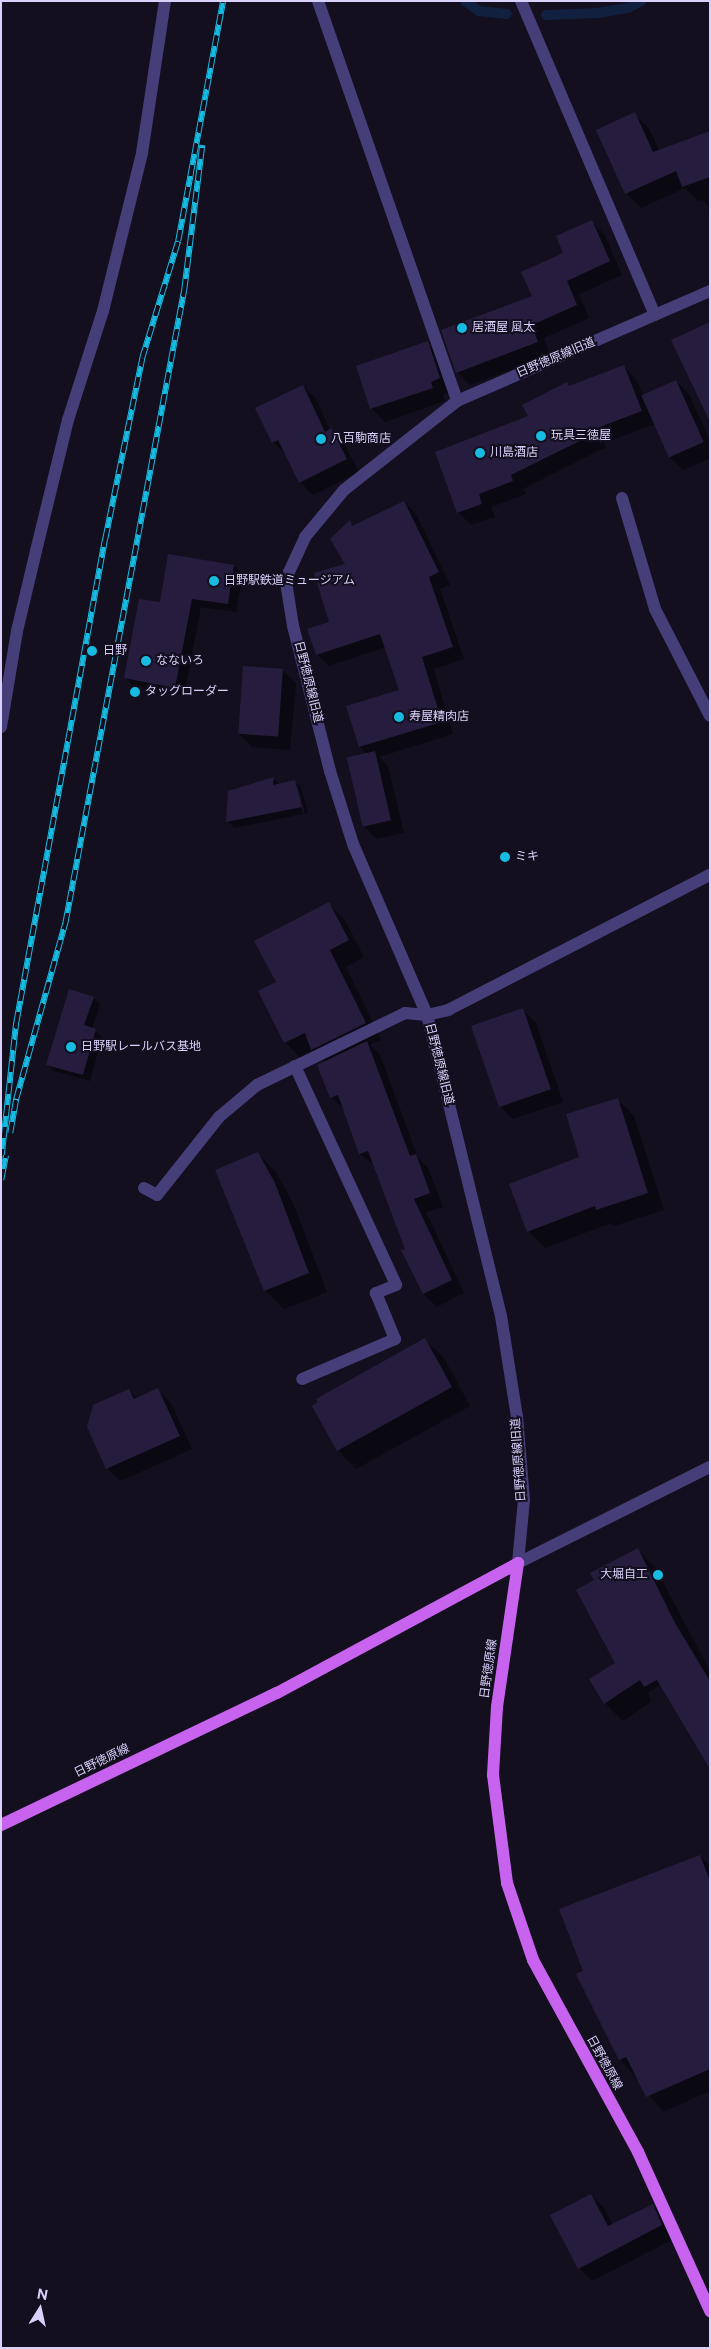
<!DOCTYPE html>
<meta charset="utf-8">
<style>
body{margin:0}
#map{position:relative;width:711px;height:2349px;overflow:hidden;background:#130f1f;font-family:"Public Sans","Noto Sans JP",sans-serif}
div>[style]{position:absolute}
.shadow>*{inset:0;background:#0007}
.stream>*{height:10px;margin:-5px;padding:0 5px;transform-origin:5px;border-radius:5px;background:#122040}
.building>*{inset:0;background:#261d3e;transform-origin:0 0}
.minor>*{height:12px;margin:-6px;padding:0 6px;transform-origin:6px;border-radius:6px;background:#463e79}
.major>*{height:12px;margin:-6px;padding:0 6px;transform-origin:6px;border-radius:6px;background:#c763ef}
.rail>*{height:5.5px;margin-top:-2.75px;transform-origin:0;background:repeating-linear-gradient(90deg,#130f1f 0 11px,#17bbe1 0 22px);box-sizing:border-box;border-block:1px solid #17bbe1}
.dots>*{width:14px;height:14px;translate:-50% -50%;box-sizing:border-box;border:2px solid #130f1f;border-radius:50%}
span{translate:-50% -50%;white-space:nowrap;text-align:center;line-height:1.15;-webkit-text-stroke:4px #130f1f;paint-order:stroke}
.poi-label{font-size:12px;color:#d9d1fa}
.left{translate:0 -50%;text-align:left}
.right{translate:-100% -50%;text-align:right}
.street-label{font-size:12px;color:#d9d1fa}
.frame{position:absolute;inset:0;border:2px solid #d9d1fa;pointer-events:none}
.north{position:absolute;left:15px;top:2284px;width:50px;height:50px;-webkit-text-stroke:4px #130f1f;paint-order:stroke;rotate:10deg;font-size:14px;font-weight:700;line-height:20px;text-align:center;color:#d9d1fa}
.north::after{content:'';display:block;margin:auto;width:18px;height:22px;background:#d9d1fa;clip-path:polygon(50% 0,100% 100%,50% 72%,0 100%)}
</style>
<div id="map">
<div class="shadow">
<i style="clip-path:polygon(634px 114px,649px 129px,660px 151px,710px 132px,710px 211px,704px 200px,698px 201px,685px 188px,641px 208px,626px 193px)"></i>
<i style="clip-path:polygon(592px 222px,605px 235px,622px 275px,579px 294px,589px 318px,544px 338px,550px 355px,470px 385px,457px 372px,534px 297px)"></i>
<i style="clip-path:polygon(427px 343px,440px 356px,453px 391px,443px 395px,445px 401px,385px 422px,372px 409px,357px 367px)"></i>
<i style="clip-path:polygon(623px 366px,636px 379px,643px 396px,676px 381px,689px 394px,710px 441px,710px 458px,683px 470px,670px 457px,655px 424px,604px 443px,606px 447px,523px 489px,526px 494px,491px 507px,495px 517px,471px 525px,458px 512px,530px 417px,567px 384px,570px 387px)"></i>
<i style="clip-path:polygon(303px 386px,316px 399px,330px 430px,344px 443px,359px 472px,313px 495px,300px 482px,286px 455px,273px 442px)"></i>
<i style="clip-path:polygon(404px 502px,416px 514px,450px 585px,440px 589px,464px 659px,434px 669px,453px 734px,379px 757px,388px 766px,404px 833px,377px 839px,364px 826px,367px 754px,360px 747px,401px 691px,386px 647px,329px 666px,317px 654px,330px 623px,347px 565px,350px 522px,354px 526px)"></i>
<i style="clip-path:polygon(169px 555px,234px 566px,243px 575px,236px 612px,201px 607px,184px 696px,134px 686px,125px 677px,161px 604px)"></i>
<i style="clip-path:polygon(282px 670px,296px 683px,290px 750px,252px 747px,239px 734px)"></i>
<i style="clip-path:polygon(evenodd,274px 779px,280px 785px,294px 781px,301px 787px,308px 813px,234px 828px,228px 821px,274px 779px,295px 787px,298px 787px,305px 813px,303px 814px,295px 787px)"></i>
<i style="clip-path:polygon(329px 904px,345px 920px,364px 957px,346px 967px,381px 1040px,370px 1045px,380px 1055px,418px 1158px,428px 1168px,443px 1207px,426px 1212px,464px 1293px,437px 1307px,424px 1294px,375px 1166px,360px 1154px,345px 1110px,331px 1097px,326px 1062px,315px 1052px,301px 1058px,285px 1042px,278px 983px)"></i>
<i style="clip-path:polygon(93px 998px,100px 1004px,92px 1029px,102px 1036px,90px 1081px,54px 1071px,48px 1065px)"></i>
<i style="clip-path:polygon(523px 1010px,536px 1023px,563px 1102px,513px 1119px,500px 1106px)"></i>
<i style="clip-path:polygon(617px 1099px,634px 1116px,664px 1210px,614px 1226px,611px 1223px,545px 1248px,528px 1231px)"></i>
<i style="clip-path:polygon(257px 1153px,276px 1172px,293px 1203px,327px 1292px,284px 1309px,265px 1290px)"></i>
<i style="clip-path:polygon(425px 1340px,444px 1358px,470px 1406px,356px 1469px,338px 1450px)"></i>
<i style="clip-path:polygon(129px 1390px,137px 1399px,158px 1390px,171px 1403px,192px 1449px,120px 1481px,107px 1468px)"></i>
<i style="clip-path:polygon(637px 1549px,655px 1567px,710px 1671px,710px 1767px,661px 1685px,648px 1692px,651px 1702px,623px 1721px,605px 1703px,616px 1663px,596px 1581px)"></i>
<i style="clip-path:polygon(700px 1856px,710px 1866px,710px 2091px,663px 2112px,620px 2059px,584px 1972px)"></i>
<i style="clip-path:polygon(591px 2195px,604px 2208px,613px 2225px,652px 2205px,665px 2218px,674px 2239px,592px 2281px,579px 2268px)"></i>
</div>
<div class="stream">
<i style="left:465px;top:1px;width:17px;rotate:36deg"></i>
<i style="left:479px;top:11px;width:28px;rotate:6deg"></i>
<i style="left:546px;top:15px;width:51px;rotate:-2.2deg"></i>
<i style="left:597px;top:13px;width:31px;rotate:-9deg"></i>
<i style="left:628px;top:8px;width:15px;rotate:-28deg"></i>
</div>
<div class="building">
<i style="clip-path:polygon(635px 112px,653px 152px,710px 131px,710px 177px,682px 187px,676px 171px,625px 194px,596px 130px)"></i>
<i style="clip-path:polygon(592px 220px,610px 261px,567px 281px,577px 305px,532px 325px,538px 342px,456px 373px,441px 330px,532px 296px,521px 272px,563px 253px,556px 236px)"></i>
<i style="clip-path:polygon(710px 322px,710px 422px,671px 340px)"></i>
<i style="clip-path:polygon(428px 341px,440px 378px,431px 382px,433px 388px,370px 409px,356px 366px)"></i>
<i style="clip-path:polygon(624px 365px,642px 411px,592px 430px,594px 434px,511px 475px,513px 481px,479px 494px,482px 504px,457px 513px,435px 452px,528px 416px,522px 405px,567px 382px,569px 386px)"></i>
<i style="left:676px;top:380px;width:68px;height:38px;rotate:66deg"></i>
<i style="clip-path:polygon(303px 385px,325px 432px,331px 428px,347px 459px,299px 483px,278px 440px,272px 443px,255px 408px)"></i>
<i style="clip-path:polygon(404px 501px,439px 572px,429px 577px,453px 647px,422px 657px,442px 722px,359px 747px,346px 706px,399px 690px,380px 634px,316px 655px,307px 629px,329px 622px,314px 573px,345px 564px,330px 539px,350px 520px,352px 526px)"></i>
<i style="clip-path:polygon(168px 554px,234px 565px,228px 604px,192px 599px,175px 688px,124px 678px,139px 599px,160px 602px)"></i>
<i style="left:243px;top:666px;width:40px;height:68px;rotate:4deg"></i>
<i style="left:375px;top:751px;width:71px;height:29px;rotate:77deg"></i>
<i style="clip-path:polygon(274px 777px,273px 785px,295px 780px,302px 807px,226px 822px,228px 791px)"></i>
<i style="clip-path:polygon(329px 902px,349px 940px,330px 950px,366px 1023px,311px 1050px,305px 1033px,284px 1043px,258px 991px,276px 982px,254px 941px)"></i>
<i style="clip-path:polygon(69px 989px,94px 997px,84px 1025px,96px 1029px,83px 1075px,46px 1065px)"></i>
<i style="left:523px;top:1008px;width:86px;height:55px;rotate:71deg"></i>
<i style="clip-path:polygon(367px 1041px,410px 1156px,416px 1154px,430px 1193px,414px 1199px,452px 1280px,423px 1294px,401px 1250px,405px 1249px,368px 1151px,359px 1154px,338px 1095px,330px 1098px,317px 1065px)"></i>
<i style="clip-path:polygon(618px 1098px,648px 1193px,596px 1210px,595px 1206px,527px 1232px,509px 1184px,579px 1157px,566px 1114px)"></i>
<i style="clip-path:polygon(258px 1152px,275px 1183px,309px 1273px,264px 1291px,215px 1170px)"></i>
<i style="clip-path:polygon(425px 1338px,452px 1387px,337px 1451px,312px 1406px,318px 1402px,316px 1399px)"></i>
<i style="clip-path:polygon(158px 1388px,180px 1436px,106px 1469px,87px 1427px,93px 1405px,129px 1389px,134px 1399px)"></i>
<i style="clip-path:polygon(638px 1548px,675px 1623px,710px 1681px,710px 1769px,657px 1680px,644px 1687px,640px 1680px,604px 1704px,589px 1679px,615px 1663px,576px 1590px,594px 1580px,590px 1573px)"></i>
<i style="clip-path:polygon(700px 1855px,710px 1881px,710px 2069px,646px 2097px,626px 2057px,619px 2060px,576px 1974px,583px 1971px,559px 1909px)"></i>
<i style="clip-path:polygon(591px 2194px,608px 2226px,653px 2204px,662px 2225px,578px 2269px,550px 2215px)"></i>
</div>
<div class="minor">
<i style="left:318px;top:1px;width:423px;rotate:70.8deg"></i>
<i style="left:521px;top:1px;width:341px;rotate:66.9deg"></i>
<i style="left:622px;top:498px;width:116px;rotate:73.4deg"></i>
<i style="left:655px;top:609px;width:120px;rotate:62.8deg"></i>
<i style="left:1px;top:727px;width:97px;rotate:-80.5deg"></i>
<i style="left:17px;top:631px;width:82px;rotate:-76.6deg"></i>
<i style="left:36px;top:551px;width:135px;rotate:-76.3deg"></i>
<i style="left:68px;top:420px;width:114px;rotate:-72.2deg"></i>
<i style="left:103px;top:311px;width:163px;rotate:-76.1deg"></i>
<i style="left:142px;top:153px;width:154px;rotate:-81.4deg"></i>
<i style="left:295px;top:1066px;width:241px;rotate:65.2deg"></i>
<i style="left:396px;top:1285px;width:22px;rotate:158deg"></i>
<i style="left:376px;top:1293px;width:50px;rotate:67.6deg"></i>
<i style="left:395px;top:1339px;width:101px;rotate:156.7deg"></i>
<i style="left:144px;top:1188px;width:15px;rotate:28deg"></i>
<i style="left:157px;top:1195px;width:100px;rotate:-51.5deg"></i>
<i style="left:219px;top:1117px;width:50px;rotate:-40.1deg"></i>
<i style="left:257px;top:1085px;width:165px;rotate:-25.9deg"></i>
<i style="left:405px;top:1013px;width:22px;rotate:5deg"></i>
<i style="left:427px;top:1015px;width:22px;rotate:-13deg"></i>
<i style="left:448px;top:1010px;width:295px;rotate:-27.3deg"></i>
<i style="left:518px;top:1563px;width:63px;rotate:-84.6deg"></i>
<i style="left:524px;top:1500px;width:83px;rotate:-94.8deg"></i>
<i style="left:517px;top:1417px;width:102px;rotate:-99deg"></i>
<i style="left:501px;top:1316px;width:310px;rotate:-103.8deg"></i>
<i style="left:427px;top:1015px;width:186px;rotate:-113.4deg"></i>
<i style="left:353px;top:844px;width:77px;rotate:-107.5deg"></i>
<i style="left:330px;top:771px;width:150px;rotate:-104.3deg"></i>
<i style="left:293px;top:626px;width:37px;rotate:-99deg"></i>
<i style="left:287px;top:589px;width:17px;rotate:-83deg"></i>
<i style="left:289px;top:572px;width:38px;rotate:-65deg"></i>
<i style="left:305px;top:537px;width:61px;rotate:-50.3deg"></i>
<i style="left:344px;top:490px;width:144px;rotate:-38.2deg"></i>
<i style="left:457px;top:401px;width:276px;rotate:-23.5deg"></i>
<i style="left:518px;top:1563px;width:215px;rotate:-26.6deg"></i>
</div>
<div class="major">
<i style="left:518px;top:1563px;width:146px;rotate:98.3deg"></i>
<i style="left:497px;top:1707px;width:68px;rotate:93.4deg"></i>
<i style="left:493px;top:1775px;width:109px;rotate:82.6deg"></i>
<i style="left:507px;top:1883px;width:81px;rotate:71.3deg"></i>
<i style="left:533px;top:1960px;width:219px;rotate:61.3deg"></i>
<i style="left:638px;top:2152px;width:175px;rotate:65.6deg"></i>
<i style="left:1px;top:1825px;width:306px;rotate:-25.6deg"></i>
<i style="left:277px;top:1693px;width:274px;rotate:-28.3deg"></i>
</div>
<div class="rail">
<i style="left:10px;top:1133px;width:35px;rotate:-80deg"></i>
<i style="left:16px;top:1099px;width:182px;rotate:-74.4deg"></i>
<i style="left:65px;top:924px;width:645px;rotate:-79.37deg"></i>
<i style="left:184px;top:290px;width:146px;rotate:-82.9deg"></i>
<i style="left:1px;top:1160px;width:138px;rotate:-83.8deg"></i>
<i style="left:16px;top:1023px;width:492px;rotate:-79.6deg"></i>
<i style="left:105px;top:539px;width:185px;rotate:-78.4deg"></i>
<i style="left:142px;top:358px;width:122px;rotate:-72.9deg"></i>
<i style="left:178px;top:241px;width:244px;rotate:-79.4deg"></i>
<i style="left:1px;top:1180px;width:25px;rotate:-79deg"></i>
</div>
<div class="dots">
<i style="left:462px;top:328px;background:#17bbe1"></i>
<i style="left:541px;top:436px;background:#17bbe1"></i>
<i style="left:321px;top:439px;background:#17bbe1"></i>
<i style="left:480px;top:453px;background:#17bbe1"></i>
<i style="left:214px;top:581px;background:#17bbe1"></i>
<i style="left:92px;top:651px;background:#17bbe1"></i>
<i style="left:146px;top:661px;background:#17bbe1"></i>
<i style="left:135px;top:692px;background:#17bbe1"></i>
<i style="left:399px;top:717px;background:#17bbe1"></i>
<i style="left:505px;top:857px;background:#17bbe1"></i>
<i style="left:71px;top:1047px;background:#17bbe1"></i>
<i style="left:658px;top:1575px;background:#17bbe1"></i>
</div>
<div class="poi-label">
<span class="left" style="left:472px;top:328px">居酒屋 風太</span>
<span class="left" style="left:551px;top:436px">玩具三徳屋</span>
<span class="left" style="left:331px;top:439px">八百駒商店</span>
<span class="left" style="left:490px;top:453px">川島酒店</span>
<span class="left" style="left:224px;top:581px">日野駅鉄道ミュージアム</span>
<span class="left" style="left:103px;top:651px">日野</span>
<span class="left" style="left:156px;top:661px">なないろ</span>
<span class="left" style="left:145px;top:692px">タッグローダー</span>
<span class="left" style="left:409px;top:717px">寿屋精肉店</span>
<span class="left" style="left:515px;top:857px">ミキ</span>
<span class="left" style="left:81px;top:1047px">日野駅レールバス基地</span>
<span class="right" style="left:648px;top:1575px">大堀自工</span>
</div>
<div class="street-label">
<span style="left:556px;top:358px;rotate:-23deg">日野徳原線旧道</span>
<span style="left:308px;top:682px;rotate:76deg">日野徳原線旧道</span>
<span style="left:439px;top:1064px;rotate:76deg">日野徳原線旧道</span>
<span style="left:519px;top:1460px;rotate:-94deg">日野徳原線旧道</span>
<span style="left:489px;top:1669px;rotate:-82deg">日野徳原線</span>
<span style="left:102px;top:1761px;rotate:-26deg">日野徳原線</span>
<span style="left:604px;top:2063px;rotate:61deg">日野徳原線</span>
</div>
<div class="frame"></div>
<div class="north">N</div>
</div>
